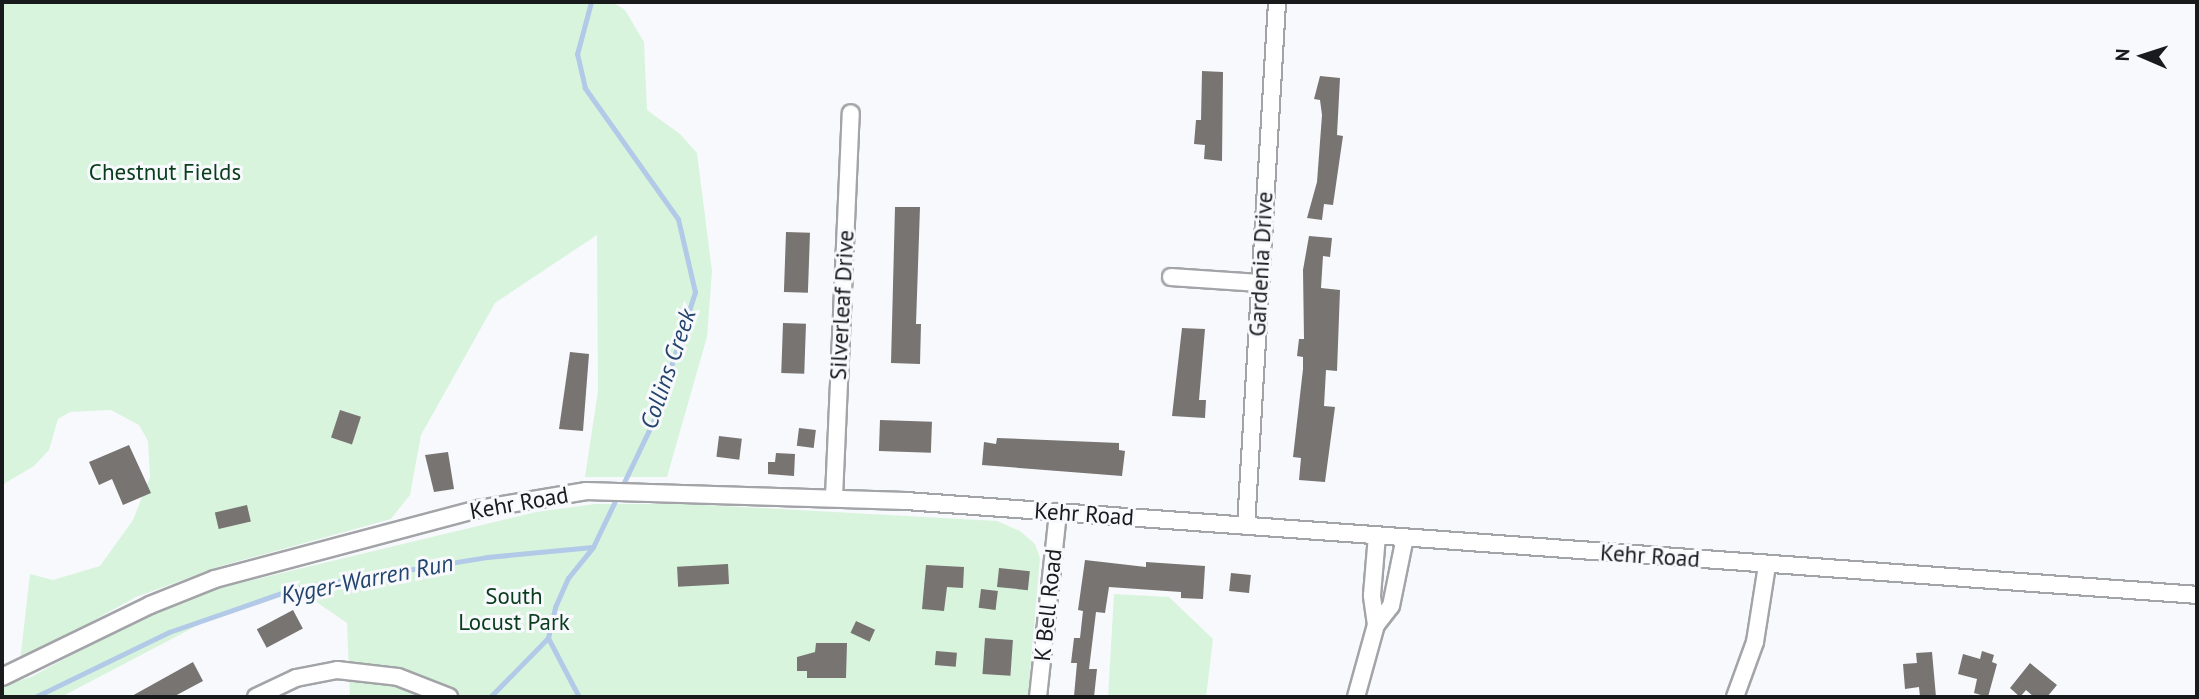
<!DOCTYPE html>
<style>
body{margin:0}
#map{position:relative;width:2199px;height:699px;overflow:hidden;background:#f8f9fd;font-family:"PT Sans",sans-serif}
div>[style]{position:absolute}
.green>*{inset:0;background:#d9f4dd}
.stream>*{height:5px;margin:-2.5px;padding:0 2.5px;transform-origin:2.5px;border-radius:2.5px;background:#b2cae7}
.building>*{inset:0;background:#777472;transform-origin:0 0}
.roads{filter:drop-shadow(2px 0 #a3a4a8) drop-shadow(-2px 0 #a3a4a8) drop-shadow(0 2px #a3a4a8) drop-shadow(0 -2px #a3a4a8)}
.minor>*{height:16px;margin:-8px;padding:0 8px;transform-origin:8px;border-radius:8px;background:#fff}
span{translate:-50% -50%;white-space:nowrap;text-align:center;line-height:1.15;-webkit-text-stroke:6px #f8f9fd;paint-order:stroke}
.park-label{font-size:23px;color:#093c1b}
.street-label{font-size:23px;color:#191a1b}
.water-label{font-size:24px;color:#23446c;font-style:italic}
.frame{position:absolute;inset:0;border:4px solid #191a1b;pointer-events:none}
.north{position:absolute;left:2108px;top:21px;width:70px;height:70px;-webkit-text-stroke:5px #f8f9fd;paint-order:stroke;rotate:273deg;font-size:19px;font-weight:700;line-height:28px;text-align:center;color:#191a1b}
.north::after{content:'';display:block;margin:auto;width:24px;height:32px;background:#191a1b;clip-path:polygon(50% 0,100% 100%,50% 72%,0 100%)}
</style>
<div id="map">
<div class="green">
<i style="clip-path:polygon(2px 2px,612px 2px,625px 10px,644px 42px,647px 110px,680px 134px,697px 153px,712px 271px,707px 337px,667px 477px,585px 477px,598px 391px,597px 235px,495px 303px,421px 435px,410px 495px,391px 519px,221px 566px,136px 597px,20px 661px,30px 574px,53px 580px,100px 566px,133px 520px,150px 477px,148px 441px,139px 425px,111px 410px,70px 412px,58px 419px,49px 450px,34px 466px,2px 485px)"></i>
<i style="clip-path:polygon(595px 504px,688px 504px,997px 521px,1020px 531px,1035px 544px,1040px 558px,1028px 697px,350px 697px,347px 623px,296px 588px,225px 611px,61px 697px,2px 697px,2px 686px,31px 677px,145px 615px,211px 590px,536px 512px)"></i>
<i style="clip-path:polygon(1114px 594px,1169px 597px,1213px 639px,1206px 697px,1108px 697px)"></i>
</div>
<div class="stream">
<i style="left:35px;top:697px;width:149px;rotate:-25.9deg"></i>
<i style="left:169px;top:632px;width:134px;rotate:-19.1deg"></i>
<i style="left:296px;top:588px;width:193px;rotate:-9.2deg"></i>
<i style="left:487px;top:557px;width:106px;rotate:-5.4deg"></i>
<i style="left:490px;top:697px;width:83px;rotate:-45.5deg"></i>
<i style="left:579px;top:697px;width:67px;rotate:-117.7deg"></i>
<i style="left:548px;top:638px;width:32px;rotate:-77deg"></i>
<i style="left:555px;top:607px;width:32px;rotate:-66deg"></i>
<i style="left:568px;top:578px;width:40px;rotate:-51deg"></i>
<i style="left:593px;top:547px;width:139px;rotate:-64.4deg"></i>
<i style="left:653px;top:422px;width:137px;rotate:-72.1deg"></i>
<i style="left:695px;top:292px;width:75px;rotate:-103.1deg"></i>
<i style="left:678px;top:219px;width:161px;rotate:-125.4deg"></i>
<i style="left:585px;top:88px;width:35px;rotate:-103deg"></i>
<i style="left:577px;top:54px;width:54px;rotate:-74.9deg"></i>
</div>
<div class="building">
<i style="clip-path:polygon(1202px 71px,1223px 72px,1222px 161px,1204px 159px,1205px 145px,1194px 144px,1196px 120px,1201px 120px)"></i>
<i style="clip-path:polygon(1320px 76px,1340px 78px,1337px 135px,1343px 136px,1333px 205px,1324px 204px,1322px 220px,1307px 218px,1317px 182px,1322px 115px,1320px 100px,1314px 99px)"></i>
<i style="clip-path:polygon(895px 207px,920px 207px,916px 324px,921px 324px,920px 364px,891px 363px)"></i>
<i style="left:786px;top:232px;width:24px;height:60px;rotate:2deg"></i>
<i style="clip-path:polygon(1309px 236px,1332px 238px,1330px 257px,1323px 256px,1321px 288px,1340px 290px,1337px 371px,1326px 370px,1324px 406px,1335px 407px,1325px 482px,1299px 480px,1301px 458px,1293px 457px,1303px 369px,1303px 357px,1297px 356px,1299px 339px,1304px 339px,1303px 270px)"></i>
<i style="left:783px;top:323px;width:23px;height:50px;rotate:2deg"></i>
<i style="clip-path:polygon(1182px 328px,1205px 329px,1199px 400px,1206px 400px,1205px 418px,1172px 416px)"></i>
<i style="clip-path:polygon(570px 352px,589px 354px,583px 431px,559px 429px)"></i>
<i style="left:340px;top:410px;width:22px;height:29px;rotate:18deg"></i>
<i style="left:880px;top:420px;width:52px;height:31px;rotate:2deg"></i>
<i style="left:799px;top:428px;width:17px;height:18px;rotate:7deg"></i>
<i style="left:719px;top:436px;width:23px;height:21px;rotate:7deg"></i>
<i style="clip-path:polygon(997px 438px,1119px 443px,1119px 450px,1125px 451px,1122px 476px,982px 465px,984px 442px,996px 444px)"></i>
<i style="clip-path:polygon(129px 445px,151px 493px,123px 505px,112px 479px,99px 485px,89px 462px)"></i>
<i style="clip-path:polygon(448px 452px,454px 489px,434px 492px,425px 455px)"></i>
<i style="clip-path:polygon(776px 453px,795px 454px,794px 476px,768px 474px,768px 462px,775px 462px)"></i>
<i style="left:247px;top:505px;width:17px;height:33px;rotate:77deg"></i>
<i style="clip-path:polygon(1085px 560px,1146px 567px,1146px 562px,1205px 566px,1203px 599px,1181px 598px,1181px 592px,1109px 587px,1105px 613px,1096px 612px,1089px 669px,1097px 669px,1094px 697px,1074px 696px,1077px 663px,1071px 663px,1074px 638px,1080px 638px,1083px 611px,1078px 610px)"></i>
<i style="left:728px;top:564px;width:20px;height:51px;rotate:87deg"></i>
<i style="clip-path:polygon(926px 565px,964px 567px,963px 588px,947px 587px,944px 611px,922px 609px)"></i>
<i style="left:999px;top:568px;width:31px;height:19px;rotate:6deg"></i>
<i style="left:1231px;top:573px;width:20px;height:18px;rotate:6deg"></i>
<i style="left:981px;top:589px;width:17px;height:19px;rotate:7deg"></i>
<i style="left:293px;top:610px;width:21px;height:41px;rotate:62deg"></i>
<i style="left:856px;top:621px;width:21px;height:13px;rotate:25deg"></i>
<i style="left:985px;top:638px;width:28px;height:36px;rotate:4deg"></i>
<i style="clip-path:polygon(816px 643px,847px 643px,846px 678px,807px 678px,807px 671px,797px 671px,797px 657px,815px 652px)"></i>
<i style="left:936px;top:651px;width:21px;height:14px;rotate:5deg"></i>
<i style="clip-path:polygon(1982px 651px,1994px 655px,1992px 662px,1997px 664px,1988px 697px,1974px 693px,1977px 679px,1958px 674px,1963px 654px,1980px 659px)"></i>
<i style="clip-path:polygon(1932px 652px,1936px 697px,1920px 697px,1919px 687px,1905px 689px,1903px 664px,1917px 663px,1916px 653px)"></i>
<i style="clip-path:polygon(193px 662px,203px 681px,173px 697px,130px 697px)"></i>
<i style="clip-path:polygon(2030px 663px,2057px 685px,2047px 697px,2034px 697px,2026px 690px,2020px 697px,2010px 688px)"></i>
</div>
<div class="roads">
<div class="minor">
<i style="left:1171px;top:277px;width:88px;rotate:3.9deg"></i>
<i style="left:834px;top:497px;width:384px;rotate:-87.5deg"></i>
<i style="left:1246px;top:526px;width:525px;rotate:-86.61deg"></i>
<i style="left:1376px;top:625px;width:24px;rotate:-52deg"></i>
<i style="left:1391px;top:606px;width:70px;rotate:-78.5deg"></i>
<i style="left:2px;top:677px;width:165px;rotate:-25.9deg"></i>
<i style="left:150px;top:605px;width:70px;rotate:-21.8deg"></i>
<i style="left:215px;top:579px;width:273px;rotate:-14.9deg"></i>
<i style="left:479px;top:509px;width:109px;rotate:-9.5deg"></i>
<i style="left:586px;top:491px;width:320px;rotate:1.8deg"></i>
<i style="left:906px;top:501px;width:1294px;rotate:4.16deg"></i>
<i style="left:256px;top:697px;width:44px;rotate:-25.4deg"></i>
<i style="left:296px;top:678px;width:42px;rotate:-11deg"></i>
<i style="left:337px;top:670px;width:61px;rotate:6.5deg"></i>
<i style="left:398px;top:677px;width:55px;rotate:21.4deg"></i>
<i style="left:1038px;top:697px;width:186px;rotate:-83.8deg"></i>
<i style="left:1356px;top:697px;width:75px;rotate:-74.5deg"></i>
<i style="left:1376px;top:625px;width:30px;rotate:-98deg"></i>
<i style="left:1372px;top:595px;width:60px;rotate:-85.2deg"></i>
<i style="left:1735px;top:697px;width:59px;rotate:-70deg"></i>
<i style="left:1755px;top:642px;width:78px;rotate:-81.1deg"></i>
</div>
</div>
<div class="park-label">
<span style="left:165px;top:172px">Chestnut Fields</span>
<span style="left:514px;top:609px">South<br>Locust Park</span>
</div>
<div class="street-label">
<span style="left:1261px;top:264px;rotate:-87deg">Gardenia Drive</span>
<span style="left:842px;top:305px;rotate:-87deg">Silverleaf Drive</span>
<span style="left:519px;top:503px;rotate:-10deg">Kehr Road</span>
<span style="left:1084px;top:514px;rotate:4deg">Kehr Road</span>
<span style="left:1650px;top:556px;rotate:4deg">Kehr Road</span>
<span style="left:1048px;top:605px;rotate:-84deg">K Bell Road</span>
</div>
<div class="water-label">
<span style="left:668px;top:369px;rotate:-71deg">Collins Creek</span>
<span style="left:367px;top:579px;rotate:-11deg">Kyger-Warren Run</span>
</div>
<div class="frame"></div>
<div class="north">N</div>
</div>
